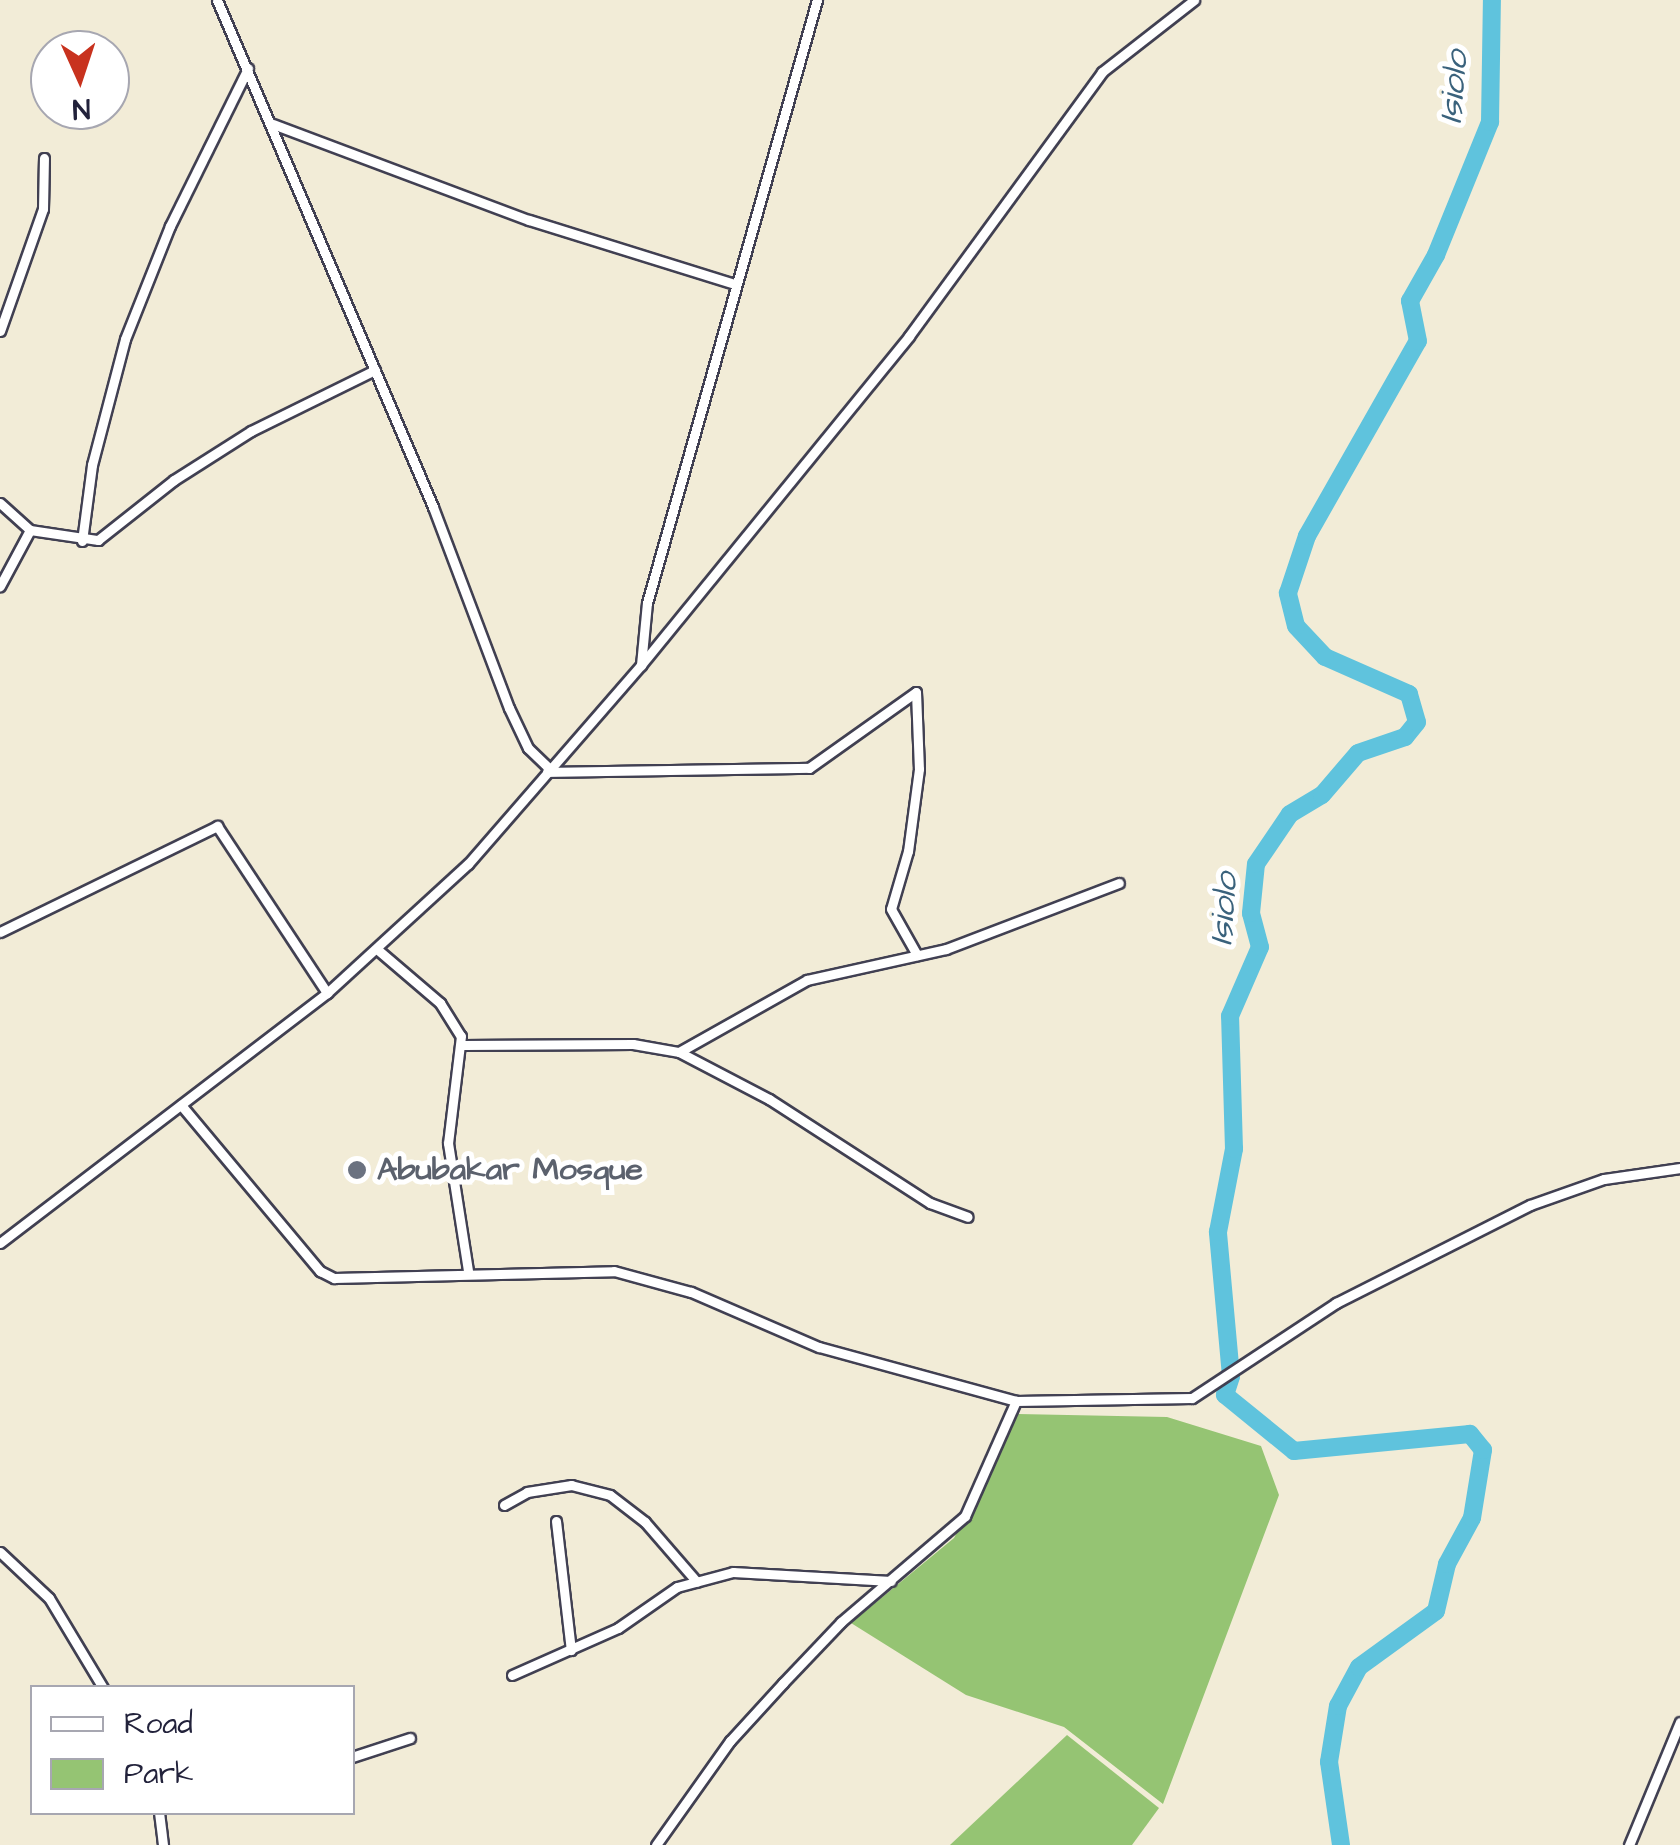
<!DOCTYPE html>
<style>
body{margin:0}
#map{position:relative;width:1680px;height:1845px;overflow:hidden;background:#f2ecd7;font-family:"Architects Daughter",sans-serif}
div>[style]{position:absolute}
.green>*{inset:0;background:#95c473}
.river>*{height:18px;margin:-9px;padding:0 9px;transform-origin:9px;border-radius:9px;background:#5fc3dd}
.roads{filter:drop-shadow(2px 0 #414052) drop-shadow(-2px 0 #414052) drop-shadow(0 2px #414052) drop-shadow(0 -2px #414052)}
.street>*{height:9px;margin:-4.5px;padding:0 4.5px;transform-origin:4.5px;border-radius:4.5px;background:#fff}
.dots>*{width:28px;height:28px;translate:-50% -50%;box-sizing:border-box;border:5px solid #fff;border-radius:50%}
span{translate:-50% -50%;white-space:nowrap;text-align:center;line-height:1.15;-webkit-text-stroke:10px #fff;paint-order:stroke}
.worship-label{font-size:32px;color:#5b616d;font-weight:700}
.left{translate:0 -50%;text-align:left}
.water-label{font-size:35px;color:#3a627c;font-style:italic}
.legend{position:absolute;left:30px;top:1685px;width:325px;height:130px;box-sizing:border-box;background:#fff;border:2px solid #a7a7b1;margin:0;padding:12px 18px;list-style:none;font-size:30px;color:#22223b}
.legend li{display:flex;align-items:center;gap:20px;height:50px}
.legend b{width:50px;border:2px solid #a7a7b1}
.north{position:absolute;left:30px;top:30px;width:100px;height:100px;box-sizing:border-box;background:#fff;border:2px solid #a7a7b1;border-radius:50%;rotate:177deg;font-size:28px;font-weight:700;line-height:40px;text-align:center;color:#22223b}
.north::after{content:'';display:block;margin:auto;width:35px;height:45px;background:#c8321e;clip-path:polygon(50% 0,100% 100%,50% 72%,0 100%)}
</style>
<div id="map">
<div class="green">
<i style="clip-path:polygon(1018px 1414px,1167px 1417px,1261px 1446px,1279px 1495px,1163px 1804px,1064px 1727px,966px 1695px,851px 1623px,954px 1538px)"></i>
<i style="clip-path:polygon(1067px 1735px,1159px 1808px,1132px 1845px,950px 1845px)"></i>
</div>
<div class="river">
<i style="left:1341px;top:1845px;width:84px;rotate:-98.2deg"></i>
<i style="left:1329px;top:1762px;width:57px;rotate:-80.9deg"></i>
<i style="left:1338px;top:1706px;width:44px;rotate:-61.7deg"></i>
<i style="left:1359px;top:1667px;width:95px;rotate:-36deg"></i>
<i style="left:1436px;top:1611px;width:48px;rotate:-76.8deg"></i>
<i style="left:1447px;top:1564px;width:52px;rotate:-61.5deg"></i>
<i style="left:1472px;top:1518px;width:69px;rotate:-80.8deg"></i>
<i style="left:1483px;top:1450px;width:21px;rotate:-129deg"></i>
<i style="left:1470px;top:1434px;width:177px;rotate:174.5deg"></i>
<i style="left:1294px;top:1451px;width:89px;rotate:-140.9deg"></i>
<i style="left:1225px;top:1395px;width:20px;rotate:-72deg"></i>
<i style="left:1231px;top:1376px;width:145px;rotate:-95.2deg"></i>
<i style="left:1218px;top:1232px;width:85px;rotate:-79.1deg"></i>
<i style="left:1234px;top:1149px;width:133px;rotate:-91.7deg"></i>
<i style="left:1230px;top:1016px;width:75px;rotate:-66.5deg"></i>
<i style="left:1260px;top:947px;width:35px;rotate:-105deg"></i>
<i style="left:1251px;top:913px;width:49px;rotate:-84.2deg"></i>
<i style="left:1256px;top:864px;width:60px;rotate:-55.8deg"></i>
<i style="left:1290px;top:814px;width:37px;rotate:-31deg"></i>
<i style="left:1322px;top:795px;width:55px;rotate:-49.4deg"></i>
<i style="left:1358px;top:753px;width:50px;rotate:-18.8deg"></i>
<i style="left:1405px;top:737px;width:19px;rotate:-51deg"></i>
<i style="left:1417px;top:722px;width:29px;rotate:-106deg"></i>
<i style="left:1409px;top:694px;width:92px;rotate:-156.2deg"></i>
<i style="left:1325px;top:657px;width:42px;rotate:-133.1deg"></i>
<i style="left:1296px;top:626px;width:34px;rotate:-104deg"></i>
<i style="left:1288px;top:593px;width:60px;rotate:-71.6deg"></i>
<i style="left:1307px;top:536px;width:224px;rotate:-60.4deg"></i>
<i style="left:1418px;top:341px;width:41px;rotate:-101.3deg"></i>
<i style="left:1410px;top:301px;width:53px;rotate:-60.5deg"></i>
<i style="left:1436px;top:255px;width:144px;rotate:-67.9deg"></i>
<i style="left:1490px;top:122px;width:122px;rotate:-89.1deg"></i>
</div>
<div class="roads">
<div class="street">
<i style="left:217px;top:0;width:551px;rotate:66.92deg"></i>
<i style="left:433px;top:507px;width:215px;rotate:69.3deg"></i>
<i style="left:509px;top:708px;width:44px;rotate:64.6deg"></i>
<i style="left:528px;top:748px;width:30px;rotate:44deg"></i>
<i style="left:273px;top:124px;width:273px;rotate:20.6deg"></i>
<i style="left:529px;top:220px;width:215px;rotate:17.3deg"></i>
<i style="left:0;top:331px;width:129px;rotate:-70.6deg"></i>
<i style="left:43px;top:209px;width:51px;rotate:-88.9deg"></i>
<i style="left:0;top:503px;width:40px;rotate:42deg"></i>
<i style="left:30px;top:530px;width:64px;rotate:118.2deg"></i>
<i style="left:30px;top:530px;width:69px;rotate:8.4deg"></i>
<i style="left:98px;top:540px;width:97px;rotate:-38.3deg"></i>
<i style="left:174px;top:480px;width:91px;rotate:-32.5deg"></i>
<i style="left:251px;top:431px;width:138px;rotate:-26.2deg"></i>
<i style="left:82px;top:541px;width:77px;rotate:-82.5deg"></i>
<i style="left:92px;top:465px;width:130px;rotate:-75.3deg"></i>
<i style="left:125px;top:339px;width:122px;rotate:-68.3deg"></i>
<i style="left:170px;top:226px;width:176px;rotate:-63.7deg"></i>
<i style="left:641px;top:665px;width:62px;rotate:-84.5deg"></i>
<i style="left:647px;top:603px;width:627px;rotate:-74.26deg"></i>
<i style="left:547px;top:772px;width:262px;rotate:-0.9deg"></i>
<i style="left:809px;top:768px;width:131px;rotate:-35.4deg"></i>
<i style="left:916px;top:692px;width:77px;rotate:87.8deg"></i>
<i style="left:919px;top:769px;width:83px;rotate:97.6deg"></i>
<i style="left:908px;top:851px;width:60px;rotate:106.3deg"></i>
<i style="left:891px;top:909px;width:53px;rotate:60.5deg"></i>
<i style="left:0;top:932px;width:242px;rotate:-26deg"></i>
<i style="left:217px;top:826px;width:200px;rotate:56.6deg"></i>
<i style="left:378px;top:950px;width:82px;rotate:40.5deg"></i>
<i style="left:440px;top:1003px;width:39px;rotate:58deg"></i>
<i style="left:461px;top:1036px;width:108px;rotate:96.9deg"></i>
<i style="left:448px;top:1143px;width:130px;rotate:81.1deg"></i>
<i style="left:463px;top:1045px;width:170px;rotate:-0.3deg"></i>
<i style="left:633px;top:1044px;width:47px;rotate:9.9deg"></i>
<i style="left:679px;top:1052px;width:102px;rotate:27.6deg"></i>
<i style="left:769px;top:1099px;width:192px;rotate:32.9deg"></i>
<i style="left:930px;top:1203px;width:40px;rotate:20.2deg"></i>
<i style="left:679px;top:1052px;width:147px;rotate:-29.4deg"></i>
<i style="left:807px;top:980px;width:142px;rotate:-12.6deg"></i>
<i style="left:946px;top:949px;width:185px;rotate:-20.9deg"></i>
<i style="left:181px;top:1105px;width:217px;rotate:50.1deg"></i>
<i style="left:320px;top:1271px;width:16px;rotate:27deg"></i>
<i style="left:334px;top:1278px;width:280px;rotate:-1.4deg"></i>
<i style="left:614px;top:1271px;width:80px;rotate:15.3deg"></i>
<i style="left:691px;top:1292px;width:139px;rotate:23.3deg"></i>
<i style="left:819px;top:1347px;width:204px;rotate:15.3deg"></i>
<i style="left:1016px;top:1401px;width:176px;rotate:-1deg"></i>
<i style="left:1192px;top:1398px;width:173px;rotate:-33.4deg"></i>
<i style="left:1336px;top:1303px;width:217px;rotate:-26.8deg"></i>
<i style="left:1530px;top:1205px;width:78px;rotate:-19.4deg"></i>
<i style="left:1604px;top:1179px;width:77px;rotate:-8.2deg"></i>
<i style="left:0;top:1243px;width:412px;rotate:-37.4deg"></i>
<i style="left:327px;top:993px;width:191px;rotate:-42.5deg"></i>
<i style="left:468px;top:864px;width:264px;rotate:-49deg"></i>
<i style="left:641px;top:665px;width:424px;rotate:-50.8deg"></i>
<i style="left:909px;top:336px;width:327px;rotate:-53.8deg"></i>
<i style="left:1102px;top:72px;width:117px;rotate:-38deg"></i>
<i style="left:504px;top:1505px;width:26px;rotate:-29deg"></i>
<i style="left:527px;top:1492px;width:45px;rotate:-9deg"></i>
<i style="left:571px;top:1485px;width:40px;rotate:14.4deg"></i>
<i style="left:610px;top:1495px;width:44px;rotate:37.6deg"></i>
<i style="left:645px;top:1522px;width:79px;rotate:49.1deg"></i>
<i style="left:556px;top:1521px;width:130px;rotate:83.4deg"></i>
<i style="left:0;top:1552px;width:67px;rotate:43.2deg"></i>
<i style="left:49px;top:1598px;width:105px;rotate:59deg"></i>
<i style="left:512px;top:1675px;width:116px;rotate:-23.9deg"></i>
<i style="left:618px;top:1628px;width:72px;rotate:-34.8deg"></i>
<i style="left:677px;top:1587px;width:58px;rotate:-15deg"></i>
<i style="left:733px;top:1572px;width:158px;rotate:3.3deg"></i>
<i style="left:352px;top:1757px;width:61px;rotate:-18.1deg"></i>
<i style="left:159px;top:1812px;width:33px;rotate:83deg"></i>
<i style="left:656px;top:1845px;width:128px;rotate:-54.6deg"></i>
<i style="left:730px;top:1741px;width:79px;rotate:-47.6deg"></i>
<i style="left:783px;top:1683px;width:84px;rotate:-46.4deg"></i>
<i style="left:841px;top:1622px;width:163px;rotate:-40.5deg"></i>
<i style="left:965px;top:1516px;width:126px;rotate:-66.1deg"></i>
<i style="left:1629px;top:1845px;width:133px;rotate:-67.5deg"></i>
</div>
</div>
<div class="dots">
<i style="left:357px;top:1170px;background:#6b7280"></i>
</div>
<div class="worship-label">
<span class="left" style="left:377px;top:1170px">Abubakar Mosque</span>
</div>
<div class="water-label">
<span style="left:1454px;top:87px;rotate:-85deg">Isiolo</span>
<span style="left:1224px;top:909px;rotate:-86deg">Isiolo</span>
</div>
<ul class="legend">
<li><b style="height:12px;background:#fff"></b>Road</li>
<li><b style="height:28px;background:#95c473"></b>Park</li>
</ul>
<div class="north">N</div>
</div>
